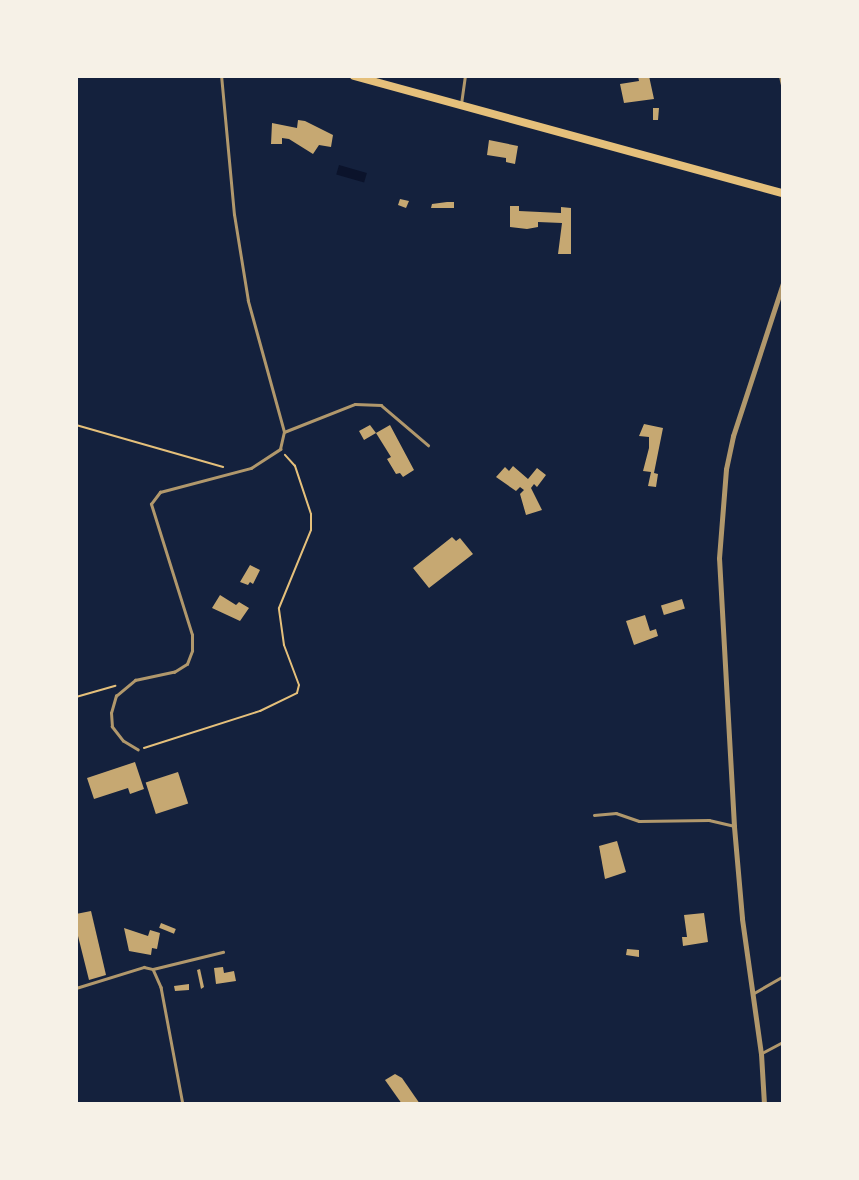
<!DOCTYPE html>
<style>
body{margin:0}
#map{position:relative;width:859px;height:1180px;overflow:hidden;background:#14213d;font-family:"Sofia Sans Condensed",sans-serif}
div>[style]{position:absolute}
.water>*{inset:0;background:#0b132b;transform-origin:0 0}
.building>*{inset:0;background:#c6a872;transform-origin:0 0}
.path>*{height:2px;margin:-1px;padding:0 1px;transform-origin:1px;border-radius:1px;background:#e5c07b}
.service>*{height:2.5px;margin:-1.25px;padding:0 1.25px;transform-origin:1.25px;border-radius:1.25px;background:#b1986c}
.minor>*{height:5px;margin:-2.5px;padding:0 2.5px;transform-origin:2.5px;border-radius:2.5px;background:#b1986c}
.secondary>*{height:8px;margin:-4px;padding:0 4px;transform-origin:4px;border-radius:4px;background:#e5c07b}
span{translate:-50% -50%;white-space:nowrap;text-align:center;line-height:1.15;-webkit-text-stroke:4px #f6f1e7;paint-order:stroke}
.frame{position:absolute;inset:0;border:78px solid #f6f1e7;pointer-events:none}
</style>
<div id="map">
<div class="water">
<i style="left:339px;top:165px;width:29px;height:10px;rotate:16deg"></i>
</div>
<div class="building">
<i style="clip-path:polygon(638px 76px,649px 76px,654px 99px,624px 103px,620px 84px,639px 81px)"></i>
<i style="clip-path:polygon(653px 108px,659px 108px,658px 120px,653px 120px)"></i>
<i style="clip-path:polygon(298px 120px,305px 121px,333px 135px,331px 147px,319px 145px,313px 154px,289px 139px,282px 138px,282px 144px,271px 144px,272px 123px,297px 128px)"></i>
<i style="clip-path:polygon(489px 140px,518px 146px,515px 164px,506px 162px,506px 158px,487px 155px)"></i>
<i style="clip-path:polygon(400px 199px,409px 201px,406px 208px,398px 205px)"></i>
<i style="clip-path:polygon(447px 202px,454px 202px,454px 208px,431px 208px,432px 204px)"></i>
<i style="clip-path:polygon(510px 206px,519px 206px,519px 211px,561px 213px,561px 207px,571px 208px,571px 254px,558px 254px,562px 223px,538px 222px,538px 227px,527px 229px,510px 227px)"></i>
<i style="clip-path:polygon(644px 424px,663px 428px,654px 473px,658px 474px,656px 487px,648px 486px,651px 472px,643px 471px,649px 448px,649px 437px,639px 436px)"></i>
<i style="clip-path:polygon(370px 425px,376px 433px,390px 425px,414px 470px,403px 477px,400px 473px,396px 474px,387px 459px,391px 457px,376px 433px,364px 440px,359px 431px)"></i>
<i style="clip-path:polygon(513px 466px,528px 479px,537px 468px,546px 475px,537px 487px,534px 484px,531px 488px,542px 510px,526px 515px,520px 494px,524px 490px,520px 487px,516px 491px,496px 477px,505px 467px,509px 471px)"></i>
<i style="clip-path:polygon(452px 537px,456px 541px,460px 538px,473px 554px,429px 588px,413px 568px)"></i>
<i style="clip-path:polygon(250px 565px,260px 570px,253px 584px,250px 582px,248px 585px,240px 582px)"></i>
<i style="clip-path:polygon(220px 595px,236px 605px,239px 602px,249px 608px,240px 621px,212px 608px)"></i>
<i style="left:682px;top:599px;width:10px;height:22px;rotate:73deg"></i>
<i style="clip-path:polygon(645px 615px,650px 631px,656px 629px,658px 636px,634px 645px,626px 621px)"></i>
<i style="clip-path:polygon(135px 762px,144px 789px,130px 794px,128px 788px,94px 799px,87px 778px)"></i>
<i style="left:178px;top:772px;width:33px;height:34px;rotate:72deg"></i>
<i style="clip-path:polygon(617px 841px,626px 872px,605px 879px,599px 846px)"></i>
<i style="clip-path:polygon(91px 911px,106px 975px,89px 980px,76px 928px,76px 914px)"></i>
<i style="clip-path:polygon(704px 913px,708px 942px,683px 946px,682px 937px,687px 937px,684px 915px)"></i>
<i style="left:161px;top:923px;width:16px;height:5px;rotate:22deg"></i>
<i style="clip-path:polygon(124px 928px,148px 936px,150px 930px,160px 933px,157px 949px,152px 948px,151px 955px,129px 951px)"></i>
<i style="clip-path:polygon(627px 949px,639px 950px,639px 957px,626px 955px)"></i>
<i style="clip-path:polygon(223px 967px,224px 973px,234px 971px,236px 981px,216px 984px,214px 968px)"></i>
<i style="clip-path:polygon(200px 969px,204px 987px,201px 989px,197px 970px)"></i>
<i style="clip-path:polygon(189px 984px,189px 990px,175px 991px,174px 986px)"></i>
<i style="clip-path:polygon(395px 1074px,402px 1078px,420px 1104px,402px 1104px,385px 1080px)"></i>
</div>
<div class="path">
<i style="left:76px;top:425px;width:153px;rotate:15.9deg"></i>
<i style="left:76px;top:697px;width:41px;rotate:-15.8deg"></i>
<i style="left:144px;top:748px;width:122px;rotate:-17.7deg"></i>
<i style="left:260px;top:711px;width:41px;rotate:-25.9deg"></i>
<i style="left:297px;top:693px;width:8px;rotate:-76deg"></i>
<i style="left:299px;top:685px;width:43px;rotate:-110.6deg"></i>
<i style="left:284px;top:645px;width:37px;rotate:-98deg"></i>
<i style="left:279px;top:608px;width:84px;rotate:-67.7deg"></i>
<i style="left:311px;top:530px;width:16px;rotate:-90deg"></i>
<i style="left:311px;top:514px;width:51px;rotate:-108.4deg"></i>
<i style="left:295px;top:466px;width:15px;rotate:-132deg"></i>
</div>
<div class="service">
<i style="left:461px;top:104px;width:28px;rotate:-82deg"></i>
<i style="left:284px;top:432px;width:76px;rotate:-21.5deg"></i>
<i style="left:355px;top:404px;width:26px;rotate:2deg"></i>
<i style="left:381px;top:405px;width:62px;rotate:40.4deg"></i>
<i style="left:138px;top:750px;width:17px;rotate:-149deg"></i>
<i style="left:123px;top:741px;width:18px;rotate:-128deg"></i>
<i style="left:112px;top:727px;width:14px;rotate:-94deg"></i>
<i style="left:111px;top:713px;width:18px;rotate:-74deg"></i>
<i style="left:116px;top:696px;width:25px;rotate:-40deg"></i>
<i style="left:135px;top:680px;width:40px;rotate:-12deg"></i>
<i style="left:174px;top:672px;width:15px;rotate:-32deg"></i>
<i style="left:187px;top:664px;width:14px;rotate:-69deg"></i>
<i style="left:192px;top:651px;width:16px;rotate:-90deg"></i>
<i style="left:192px;top:635px;width:137px;rotate:-107.4deg"></i>
<i style="left:151px;top:504px;width:15px;rotate:-53deg"></i>
<i style="left:160px;top:492px;width:94px;rotate:-14.8deg"></i>
<i style="left:251px;top:468px;width:35px;rotate:-33deg"></i>
<i style="left:280px;top:449px;width:17px;rotate:-77deg"></i>
<i style="left:284px;top:432px;width:136px;rotate:-105.4deg"></i>
<i style="left:248px;top:301px;width:87px;rotate:-99.2deg"></i>
<i style="left:234px;top:215px;width:140px;rotate:-95.3deg"></i>
<i style="left:594px;top:815px;width:22px;rotate:-5deg"></i>
<i style="left:616px;top:813px;width:24px;rotate:19deg"></i>
<i style="left:639px;top:821px;width:70px;rotate:-0.8deg"></i>
<i style="left:709px;top:820px;width:26px;rotate:13deg"></i>
<i style="left:153px;top:969px;width:72px;rotate:-13.7deg"></i>
<i style="left:76px;top:988px;width:71px;rotate:-17.2deg"></i>
<i style="left:144px;top:967px;width:9px;rotate:13deg"></i>
<i style="left:153px;top:969px;width:20px;rotate:66deg"></i>
<i style="left:161px;top:987px;width:119px;rotate:79.4deg"></i>
<i style="left:754px;top:993px;width:34px;rotate:-30deg"></i>
<i style="left:762px;top:1053px;width:24px;rotate:-28deg"></i>
</div>
<div class="minor">
<i style="left:781px;top:76px;width:9px;rotate:77deg"></i>
<i style="left:764px;top:1104px;width:50px;rotate:-93.4deg"></i>
<i style="left:761px;top:1054px;width:137px;rotate:-98deg"></i>
<i style="left:742px;top:918px;width:92px;rotate:-95deg"></i>
<i style="left:734px;top:826px;width:268px;rotate:-93.2deg"></i>
<i style="left:719px;top:558px;width:89px;rotate:-85.5deg"></i>
<i style="left:726px;top:469px;width:34px;rotate:-78deg"></i>
<i style="left:733px;top:436px;width:161px;rotate:-71.9deg"></i>
</div>
<div class="secondary">
<i style="left:354px;top:76px;width:445px;rotate:15.3deg"></i>
</div>
<div class="frame"></div>
</div>
